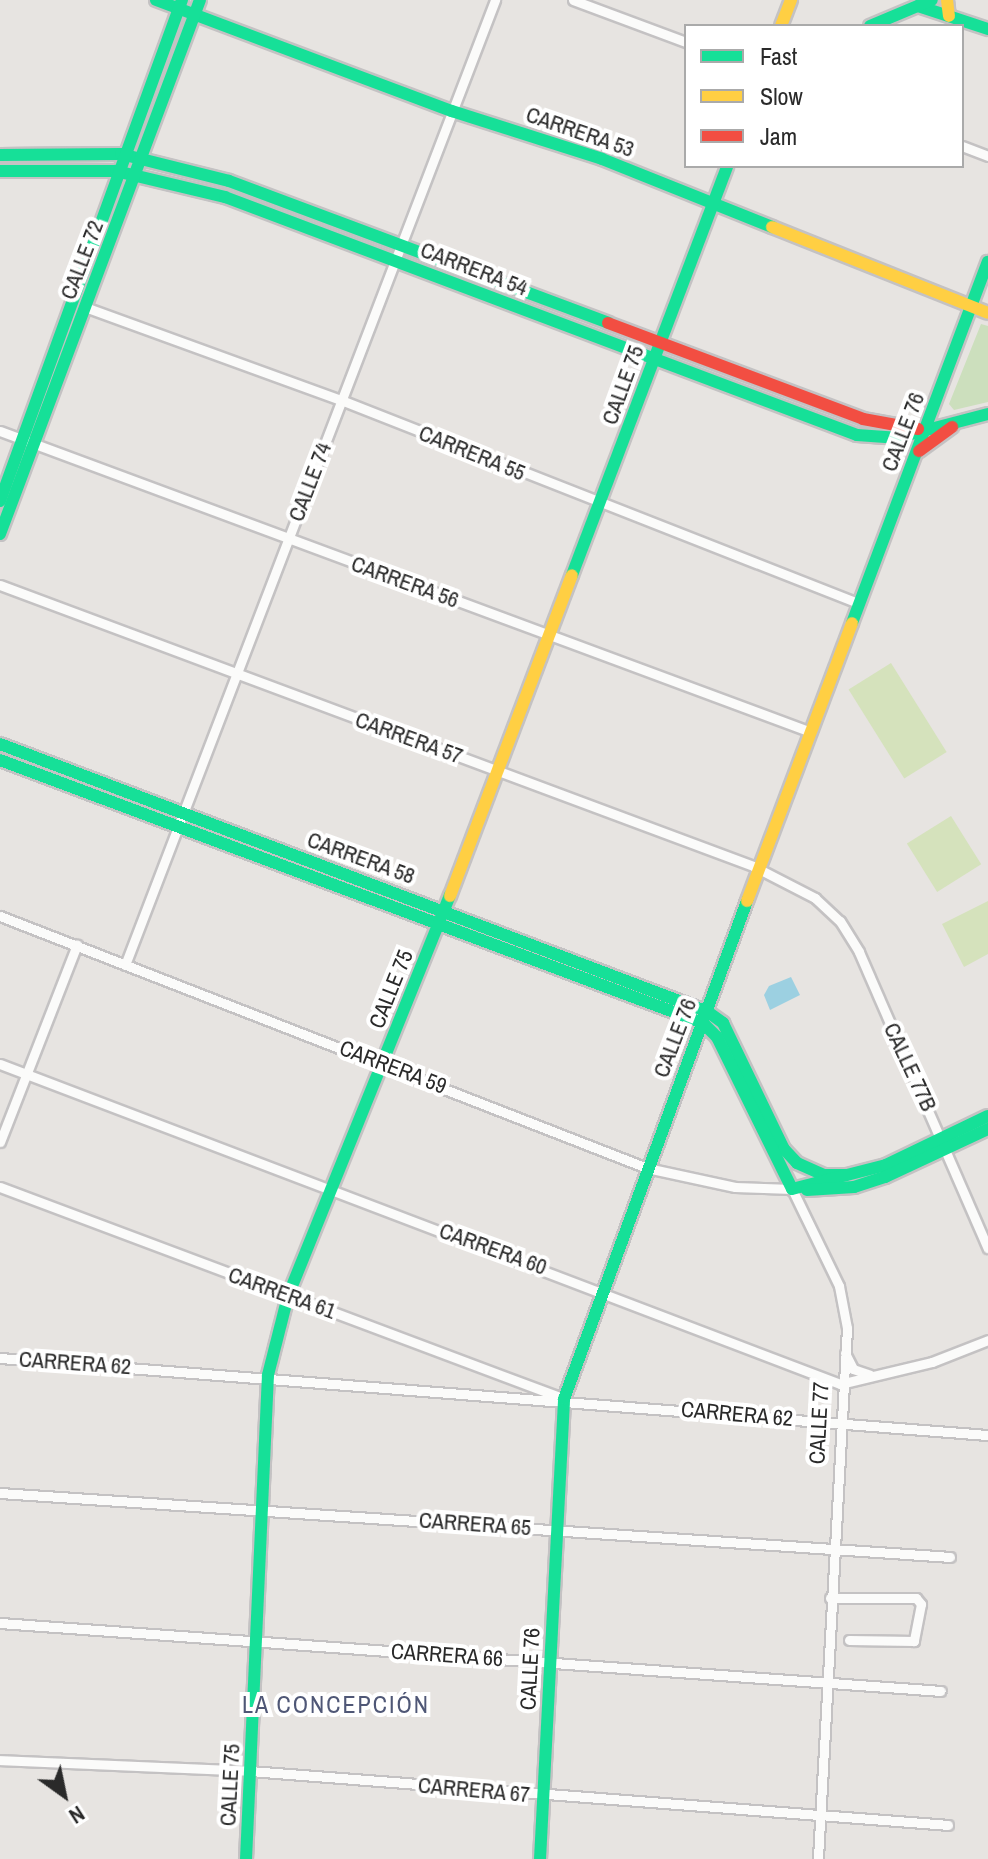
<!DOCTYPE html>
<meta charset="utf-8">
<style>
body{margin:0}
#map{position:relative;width:988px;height:1859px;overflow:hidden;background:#e7e4e1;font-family:"Archivo Narrow",sans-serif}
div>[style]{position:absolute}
.green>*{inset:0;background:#ccdfbd}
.pitch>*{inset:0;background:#d5e2bc;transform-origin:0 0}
.water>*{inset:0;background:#9cd0e1}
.roads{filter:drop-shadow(2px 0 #c4c2c3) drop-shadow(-2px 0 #c4c2c3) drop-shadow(0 2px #c4c2c3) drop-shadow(0 -2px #c4c2c3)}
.street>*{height:9px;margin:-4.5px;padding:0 4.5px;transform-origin:4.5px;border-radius:4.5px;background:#fbfbfa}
.fast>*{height:12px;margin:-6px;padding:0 6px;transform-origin:6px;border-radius:6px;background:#16e098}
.slow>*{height:12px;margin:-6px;padding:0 6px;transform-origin:6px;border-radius:6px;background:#ffcf43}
.jam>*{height:12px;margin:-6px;padding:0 6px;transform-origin:6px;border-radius:6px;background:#f24e42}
span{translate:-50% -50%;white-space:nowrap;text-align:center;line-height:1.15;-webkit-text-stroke:8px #fff;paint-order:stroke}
.street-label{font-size:22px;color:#2a2a2a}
.neighbourhood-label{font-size:24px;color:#4f5776;letter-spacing:2px}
.legend{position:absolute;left:684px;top:24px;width:280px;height:144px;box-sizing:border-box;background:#fff;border:2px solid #aaa;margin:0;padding:10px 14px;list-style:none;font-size:24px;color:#2a2a2a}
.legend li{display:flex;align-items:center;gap:16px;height:40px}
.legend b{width:40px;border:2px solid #aaa}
.north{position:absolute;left:24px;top:1755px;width:80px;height:80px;-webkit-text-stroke:6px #fff;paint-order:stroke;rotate:147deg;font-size:22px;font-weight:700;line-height:32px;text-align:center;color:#2a2a2a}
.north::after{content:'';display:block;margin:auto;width:28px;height:36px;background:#2a2a2a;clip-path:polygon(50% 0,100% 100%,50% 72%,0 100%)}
</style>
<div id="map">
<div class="green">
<i style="clip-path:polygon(981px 324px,988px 326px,988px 402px,954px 410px,949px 404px)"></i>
</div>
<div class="pitch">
<i style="left:891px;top:663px;width:105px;height:50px;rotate:58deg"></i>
<i style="left:951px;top:816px;width:57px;height:52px;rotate:58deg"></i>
<i style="clip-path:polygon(988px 901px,988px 954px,964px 967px,942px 924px)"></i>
</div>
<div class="water">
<i style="clip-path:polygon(791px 977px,800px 995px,770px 1010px,764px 995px,769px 986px)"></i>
</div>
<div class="roads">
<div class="street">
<i style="left:573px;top:0;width:121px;rotate:20.4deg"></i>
<i style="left:962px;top:146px;width:28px;rotate:21deg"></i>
<i style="left:85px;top:307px;width:272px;rotate:20deg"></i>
<i style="left:341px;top:400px;width:555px;rotate:21.44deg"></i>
<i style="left:0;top:431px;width:865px;rotate:20.36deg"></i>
<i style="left:0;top:585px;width:804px;rotate:20.46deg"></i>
<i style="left:753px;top:866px;width:70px;rotate:27.3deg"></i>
<i style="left:815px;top:898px;width:34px;rotate:43deg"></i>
<i style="left:840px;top:921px;width:36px;rotate:58deg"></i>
<i style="left:859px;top:952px;width:323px;rotate:66.5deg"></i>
<i style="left:0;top:916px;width:694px;rotate:21.28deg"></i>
<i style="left:647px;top:1168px;width:90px;rotate:12.2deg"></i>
<i style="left:735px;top:1187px;width:57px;rotate:2deg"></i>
<i style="left:792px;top:1189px;width:108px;rotate:64.1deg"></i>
<i style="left:839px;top:1286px;width:43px;rotate:79.2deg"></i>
<i style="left:847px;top:1328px;width:532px;rotate:93.13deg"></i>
<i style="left:125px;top:965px;width:1034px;rotate:-69.02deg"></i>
<i style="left:0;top:1064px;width:899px;rotate:20.85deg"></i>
<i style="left:840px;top:1384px;width:95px;rotate:-13.4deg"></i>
<i style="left:932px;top:1362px;width:60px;rotate:-21.4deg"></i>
<i style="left:0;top:1142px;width:212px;rotate:-68.7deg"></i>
<i style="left:0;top:1187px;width:595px;rotate:20.57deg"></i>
<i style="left:845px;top:1353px;width:18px;rotate:63deg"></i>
<i style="left:853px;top:1369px;width:18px;rotate:19deg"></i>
<i style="left:0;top:1358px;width:991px;rotate:4.46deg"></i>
<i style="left:0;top:1493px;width:952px;rotate:3.85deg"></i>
<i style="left:830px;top:1598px;width:86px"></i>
<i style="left:916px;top:1598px;width:8px;rotate:50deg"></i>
<i style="left:921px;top:1604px;width:38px;rotate:101deg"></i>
<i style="left:914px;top:1641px;width:65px;rotate:-179.1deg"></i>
<i style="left:0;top:1623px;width:943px;rotate:4.13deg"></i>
<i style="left:0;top:1760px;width:250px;rotate:2.5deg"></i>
<i style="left:250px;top:1771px;width:700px;rotate:4.42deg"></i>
</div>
<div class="fast">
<i style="left:156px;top:0;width:316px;rotate:20.6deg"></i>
<i style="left:452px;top:111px;width:157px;rotate:17.7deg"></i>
<i style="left:602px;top:159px;width:183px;rotate:21.8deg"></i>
<i style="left:918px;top:6px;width:74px;rotate:18.2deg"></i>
<i style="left:870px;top:26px;width:67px;rotate:-22.8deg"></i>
<i style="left:0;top:155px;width:121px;rotate:-0.5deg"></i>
<i style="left:121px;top:154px;width:111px;rotate:14deg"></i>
<i style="left:229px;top:181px;width:405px;rotate:20.5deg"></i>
<i style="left:0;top:171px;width:116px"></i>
<i style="left:116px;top:171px;width:112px;rotate:13.4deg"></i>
<i style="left:225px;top:197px;width:675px;rotate:20.64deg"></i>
<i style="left:857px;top:435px;width:39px;rotate:4deg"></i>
<i style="left:896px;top:438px;width:95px;rotate:-14.6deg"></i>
<i style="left:0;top:501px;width:533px;rotate:-70.04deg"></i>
<i style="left:0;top:534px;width:570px;rotate:-69.47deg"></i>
<i style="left:572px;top:575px;width:437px;rotate:-69.2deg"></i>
<i style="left:852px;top:623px;width:386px;rotate:-69.4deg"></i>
<i style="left:0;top:744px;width:757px;rotate:20.73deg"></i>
<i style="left:708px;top:1012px;width:19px;rotate:36deg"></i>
<i style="left:723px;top:1023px;width:140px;rotate:64.2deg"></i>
<i style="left:784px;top:1149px;width:19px;rotate:47deg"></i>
<i style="left:797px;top:1163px;width:30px;rotate:24deg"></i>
<i style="left:824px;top:1175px;width:22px"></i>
<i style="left:0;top:760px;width:751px;rotate:20.51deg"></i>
<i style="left:703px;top:1023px;width:20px;rotate:45deg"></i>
<i style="left:717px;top:1037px;width:169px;rotate:63.7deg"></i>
<i style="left:792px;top:1189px;width:97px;rotate:-14.3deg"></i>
<i style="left:886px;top:1165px;width:113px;rotate:-25.7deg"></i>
<i style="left:807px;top:1190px;width:47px;rotate:-3.7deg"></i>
<i style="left:854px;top:1187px;width:33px;rotate:-18deg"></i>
<i style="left:885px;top:1177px;width:114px;rotate:-25deg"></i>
<i style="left:246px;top:1859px;width:484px;rotate:-87.4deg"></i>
<i style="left:268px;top:1375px;width:81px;rotate:-75.8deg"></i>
<i style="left:288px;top:1296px;width:432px;rotate:-68deg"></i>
<i style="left:540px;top:1859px;width:461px;rotate:-87deg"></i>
<i style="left:564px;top:1399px;width:531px;rotate:-69.82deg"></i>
</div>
<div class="slow">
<i style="left:947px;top:0;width:16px;rotate:83deg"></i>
<i style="left:781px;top:26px;width:28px;rotate:-69deg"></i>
<i style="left:772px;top:227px;width:232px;rotate:21.7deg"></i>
<i style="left:450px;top:896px;width:343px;rotate:-69.2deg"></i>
<i style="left:747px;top:901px;width:297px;rotate:-69.3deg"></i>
</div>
<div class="jam">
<i style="left:608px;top:323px;width:272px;rotate:20.6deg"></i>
<i style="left:863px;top:419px;width:56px;rotate:10.3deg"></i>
<i style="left:919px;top:451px;width:41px;rotate:-36deg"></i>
</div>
</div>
<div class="street-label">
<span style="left:580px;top:132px;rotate:19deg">CARRERA 53</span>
<span style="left:82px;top:260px;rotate:-69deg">CALLE 72</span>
<span style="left:474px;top:269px;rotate:21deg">CARRERA 54</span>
<span style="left:623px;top:385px;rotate:-70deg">CALLE 75</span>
<span style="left:903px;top:432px;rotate:-69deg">CALLE 76</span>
<span style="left:472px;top:453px;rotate:22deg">CARRERA 55</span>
<span style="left:310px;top:482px;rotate:-69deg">CALLE 74</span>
<span style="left:405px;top:582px;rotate:20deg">CARRERA 56</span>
<span style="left:409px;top:738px;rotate:20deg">CARRERA 57</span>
<span style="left:361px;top:858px;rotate:20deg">CARRERA 58</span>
<span style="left:391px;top:989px;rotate:-68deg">CALLE 75</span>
<span style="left:675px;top:1038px;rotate:-69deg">CALLE 76</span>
<span style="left:393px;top:1067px;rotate:21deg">CARRERA 59</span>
<span style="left:910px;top:1067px;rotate:65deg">CALLE 77B</span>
<span style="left:493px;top:1249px;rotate:20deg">CARRERA 60</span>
<span style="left:282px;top:1293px;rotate:20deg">CARRERA 61</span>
<span style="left:75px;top:1363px;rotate:4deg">CARRERA 62</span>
<span style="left:737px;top:1414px;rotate:5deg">CARRERA 62</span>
<span style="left:819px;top:1423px;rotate:-87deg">CALLE 77</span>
<span style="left:475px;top:1524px;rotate:4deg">CARRERA 65</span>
<span style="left:447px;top:1655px;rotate:4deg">CARRERA 66</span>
<span style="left:530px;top:1669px;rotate:-87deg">CALLE 76</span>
<span style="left:230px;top:1785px;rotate:-87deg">CALLE 75</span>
<span style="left:474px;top:1790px;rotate:5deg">CARRERA 67</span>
</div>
<div class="neighbourhood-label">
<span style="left:336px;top:1705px">LA CONCEPCIÓN</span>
</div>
<ul class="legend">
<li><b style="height:10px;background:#16e098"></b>Fast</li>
<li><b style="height:10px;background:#ffcf43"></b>Slow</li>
<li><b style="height:10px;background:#f24e42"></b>Jam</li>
</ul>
<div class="north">N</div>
</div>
